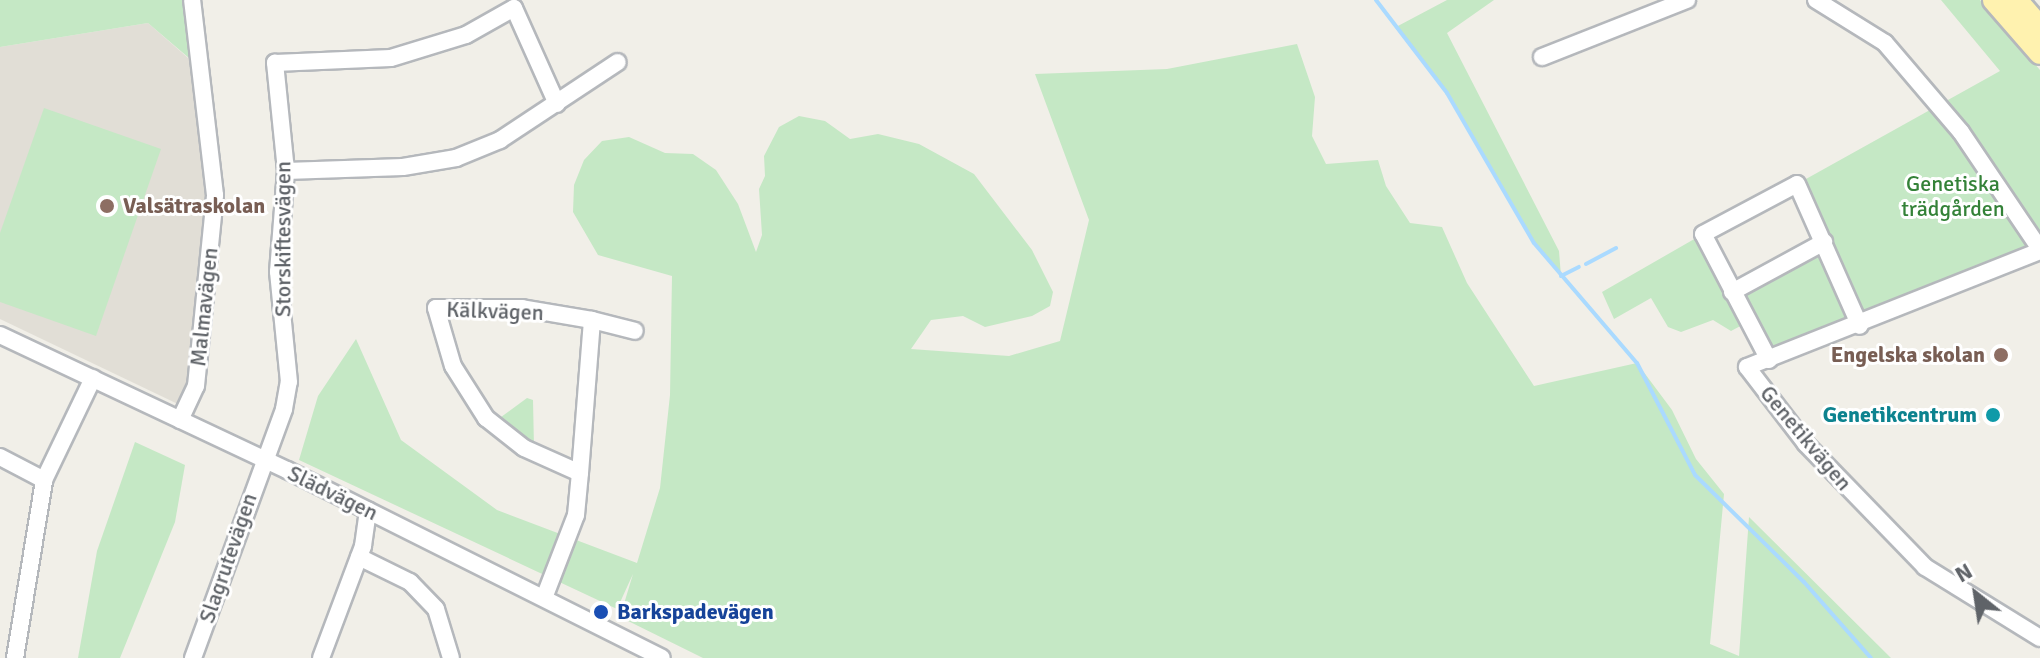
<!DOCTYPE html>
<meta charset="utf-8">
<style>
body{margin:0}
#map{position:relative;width:2040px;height:658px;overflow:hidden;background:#f1efe8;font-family:Signika,sans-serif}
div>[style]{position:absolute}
.education>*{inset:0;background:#e1ded6}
.green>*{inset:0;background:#c5e8c5}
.stream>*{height:4px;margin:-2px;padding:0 2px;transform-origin:2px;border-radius:2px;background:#aadaff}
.roads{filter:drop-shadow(2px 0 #b5b8bc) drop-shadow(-2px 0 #b5b8bc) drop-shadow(0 2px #b5b8bc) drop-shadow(0 -2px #b5b8bc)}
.minor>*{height:16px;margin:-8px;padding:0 8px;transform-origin:8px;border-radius:8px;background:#fff}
.major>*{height:22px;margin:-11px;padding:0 11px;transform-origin:11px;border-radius:11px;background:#fff2af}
.dots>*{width:22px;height:22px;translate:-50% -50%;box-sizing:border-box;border:4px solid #fff;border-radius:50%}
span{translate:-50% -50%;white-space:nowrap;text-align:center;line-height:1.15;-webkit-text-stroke:6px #fff;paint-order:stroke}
.park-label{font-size:22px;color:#348238}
.education-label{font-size:22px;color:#785e54;font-weight:700}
.left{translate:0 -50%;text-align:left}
.right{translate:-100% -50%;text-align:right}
.street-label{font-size:22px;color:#5f6368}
.culture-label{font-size:22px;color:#0d838f;font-weight:700}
.transit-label{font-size:22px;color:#164399;font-weight:700}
.north{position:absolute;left:1936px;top:554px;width:80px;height:80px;-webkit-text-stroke:6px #fff;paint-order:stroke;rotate:330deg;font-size:22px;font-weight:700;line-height:32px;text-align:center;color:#5f6368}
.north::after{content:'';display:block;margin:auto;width:28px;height:36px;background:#5f6368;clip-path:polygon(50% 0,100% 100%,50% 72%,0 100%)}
</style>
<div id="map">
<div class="education">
<i style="clip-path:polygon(148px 23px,203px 71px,215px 195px,196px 386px,182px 406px,0 319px,0 47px)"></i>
</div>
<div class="green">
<i style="clip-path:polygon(0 0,185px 0,196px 64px,148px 23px,0 47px)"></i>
<i style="clip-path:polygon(1447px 0,1494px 0,1447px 33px,1559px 251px,1561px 276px,1534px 243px,1447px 93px,1396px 27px)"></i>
<i style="clip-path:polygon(1941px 0,1980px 0,2040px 70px,2040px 251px,1769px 360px,1748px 322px,1731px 331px,1713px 320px,1681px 332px,1668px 327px,1651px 298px,1614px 319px,1602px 292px,1703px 234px,1733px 292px,1824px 242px,1797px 184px,2000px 71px)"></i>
<i style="clip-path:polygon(1297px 44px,1315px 97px,1312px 136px,1326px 164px,1378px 160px,1386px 186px,1410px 223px,1442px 227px,1467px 283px,1534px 386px,1637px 363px,1672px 410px,1696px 459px,1724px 494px,1710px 644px,1739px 656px,1749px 517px,1891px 658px,703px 658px,620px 617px,633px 574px,617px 609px,299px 460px,318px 396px,356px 339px,401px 440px,497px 510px,637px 563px,660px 488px,670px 395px,672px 276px,598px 255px,573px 212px,574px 185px,584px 160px,602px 141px,629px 137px,665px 153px,693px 154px,716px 170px,738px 204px,756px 252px,762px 235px,759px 189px,765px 176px,764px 156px,779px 127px,799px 116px,825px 121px,850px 139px,878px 134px,919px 144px,974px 174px,1032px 250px,1053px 292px,1050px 306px,1032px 316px,985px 327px,963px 316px,931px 320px,911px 349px,1009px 356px,1060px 341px,1089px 220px,1035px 74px,1167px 69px)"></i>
<i style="clip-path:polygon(44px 108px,161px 149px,96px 336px,0 302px,0 233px)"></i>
<i style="clip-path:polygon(527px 398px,533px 400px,534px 448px,497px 420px)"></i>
<i style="clip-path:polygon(135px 442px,185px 465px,175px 522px,120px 658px,78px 658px,97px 551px)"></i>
</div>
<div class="stream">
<i style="left:1376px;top:0;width:117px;rotate:52.6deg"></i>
<i style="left:1447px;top:93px;width:173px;rotate:59.9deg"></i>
<i style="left:1534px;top:243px;width:158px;rotate:49.4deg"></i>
<i style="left:1637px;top:363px;width:126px;rotate:62.6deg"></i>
<i style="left:1695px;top:475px;width:153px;rotate:44.5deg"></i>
<i style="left:1804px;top:582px;width:101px;rotate:48.6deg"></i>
<i style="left:1586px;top:264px;width:34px;rotate:-28deg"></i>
<i style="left:1561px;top:276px;width:20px;rotate:-27deg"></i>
</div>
<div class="roads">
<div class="minor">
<i style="left:1816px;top:0;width:81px;rotate:31.9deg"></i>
<i style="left:1885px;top:43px;width:117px;rotate:49.5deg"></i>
<i style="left:1961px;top:132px;width:141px;rotate:56deg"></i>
<i style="left:1542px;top:57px;width:156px;rotate:-21.5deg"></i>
<i style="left:286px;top:171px;width:117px;rotate:-2deg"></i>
<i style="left:403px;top:167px;width:54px;rotate:-9.6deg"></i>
<i style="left:456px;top:158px;width:48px;rotate:-22.2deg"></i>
<i style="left:500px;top:140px;width:141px;rotate:-33.5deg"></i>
<i style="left:2040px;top:251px;width:315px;rotate:158.4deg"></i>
<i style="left:1747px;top:367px;width:97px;rotate:52.5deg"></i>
<i style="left:1806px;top:444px;width:171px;rotate:45.9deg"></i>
<i style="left:1925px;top:567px;width:135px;rotate:31.7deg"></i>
<i style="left:1732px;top:292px;width:105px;rotate:-28.5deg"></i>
<i style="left:592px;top:320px;width:44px;rotate:14.3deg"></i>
<i style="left:0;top:335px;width:317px;rotate:25.2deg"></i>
<i style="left:287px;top:470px;width:419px;rotate:26.6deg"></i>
<i style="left:1769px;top:360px;width:142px;rotate:-117.6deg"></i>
<i style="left:1703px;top:234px;width:106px;rotate:-28deg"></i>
<i style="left:1797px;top:184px;width:155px;rotate:66.1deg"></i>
<i style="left:180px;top:420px;width:38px;rotate:-65deg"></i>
<i style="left:196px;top:386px;width:192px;rotate:-84.3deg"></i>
<i style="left:215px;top:195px;width:196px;rotate:-96.7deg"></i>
<i style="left:0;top:457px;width:50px;rotate:27.6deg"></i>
<i style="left:359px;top:557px;width:57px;rotate:26.1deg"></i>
<i style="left:410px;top:582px;width:37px;rotate:46deg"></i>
<i style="left:436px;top:609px;width:51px;rotate:73deg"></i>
<i style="left:544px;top:598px;width:89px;rotate:-68.9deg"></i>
<i style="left:576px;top:515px;width:42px;rotate:-84.6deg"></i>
<i style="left:580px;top:473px;width:153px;rotate:-85.5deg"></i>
<i style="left:592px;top:320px;width:71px;rotate:-170.3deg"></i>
<i style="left:522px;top:308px;width:86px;rotate:180deg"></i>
<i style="left:436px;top:308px;width:60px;rotate:73.7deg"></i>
<i style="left:453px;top:366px;width:62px;rotate:57.6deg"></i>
<i style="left:486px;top:418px;width:48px;rotate:38.3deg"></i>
<i style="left:524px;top:448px;width:61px;rotate:24.1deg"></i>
<i style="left:15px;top:658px;width:180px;rotate:-80.7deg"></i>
<i style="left:44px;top:480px;width:113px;rotate:-64.3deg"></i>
<i style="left:193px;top:658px;width:265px;rotate:-69.9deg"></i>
<i style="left:284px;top:409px;width:27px;rotate:-80deg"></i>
<i style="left:289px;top:382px;width:111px;rotate:-95.7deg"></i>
<i style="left:278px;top:272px;width:101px;rotate:-85.5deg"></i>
<i style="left:286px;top:171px;width:109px;rotate:-95.8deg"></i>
<i style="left:275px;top:63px;width:116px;rotate:-2.5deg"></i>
<i style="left:391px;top:58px;width:78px;rotate:-17deg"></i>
<i style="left:466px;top:35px;width:55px;rotate:-29.4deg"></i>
<i style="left:514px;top:8px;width:105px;rotate:65.9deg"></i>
<i style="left:321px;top:658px;width:120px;rotate:-69.4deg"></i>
<i style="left:363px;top:546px;width:36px;rotate:-82deg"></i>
</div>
<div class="major">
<i style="left:1994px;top:0;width:70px;rotate:49deg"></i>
<i style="left:2016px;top:0;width:37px;rotate:49deg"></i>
</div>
</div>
<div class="dots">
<i style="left:107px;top:206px;background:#8d6e63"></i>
<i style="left:2001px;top:355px;background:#8d6e63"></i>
<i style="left:1993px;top:415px;background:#0f9aa8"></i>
<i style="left:601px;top:612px;background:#1a4fb4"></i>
</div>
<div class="park-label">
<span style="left:1953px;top:196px">Genetiska<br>trädgården</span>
</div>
<div class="education-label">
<span class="left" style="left:123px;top:206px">Valsätraskolan</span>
<span class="right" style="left:1985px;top:355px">Engelska skolan</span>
</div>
<div class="street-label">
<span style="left:283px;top:239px;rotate:-90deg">Storskiftesvägen</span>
<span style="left:204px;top:307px;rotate:-84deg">Malmavägen</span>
<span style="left:495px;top:311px;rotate:2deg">Kälkvägen</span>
<span style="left:1806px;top:438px;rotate:50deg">Genetikvägen</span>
<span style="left:333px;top:493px;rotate:26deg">Slädvägen</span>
<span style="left:228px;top:558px;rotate:-71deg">Slagrutevägen</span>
</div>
<div class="culture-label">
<span class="right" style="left:1977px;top:415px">Genetikcentrum</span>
</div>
<div class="transit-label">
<span class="left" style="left:617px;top:612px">Barkspadevägen</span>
</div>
<div class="north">N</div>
</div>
